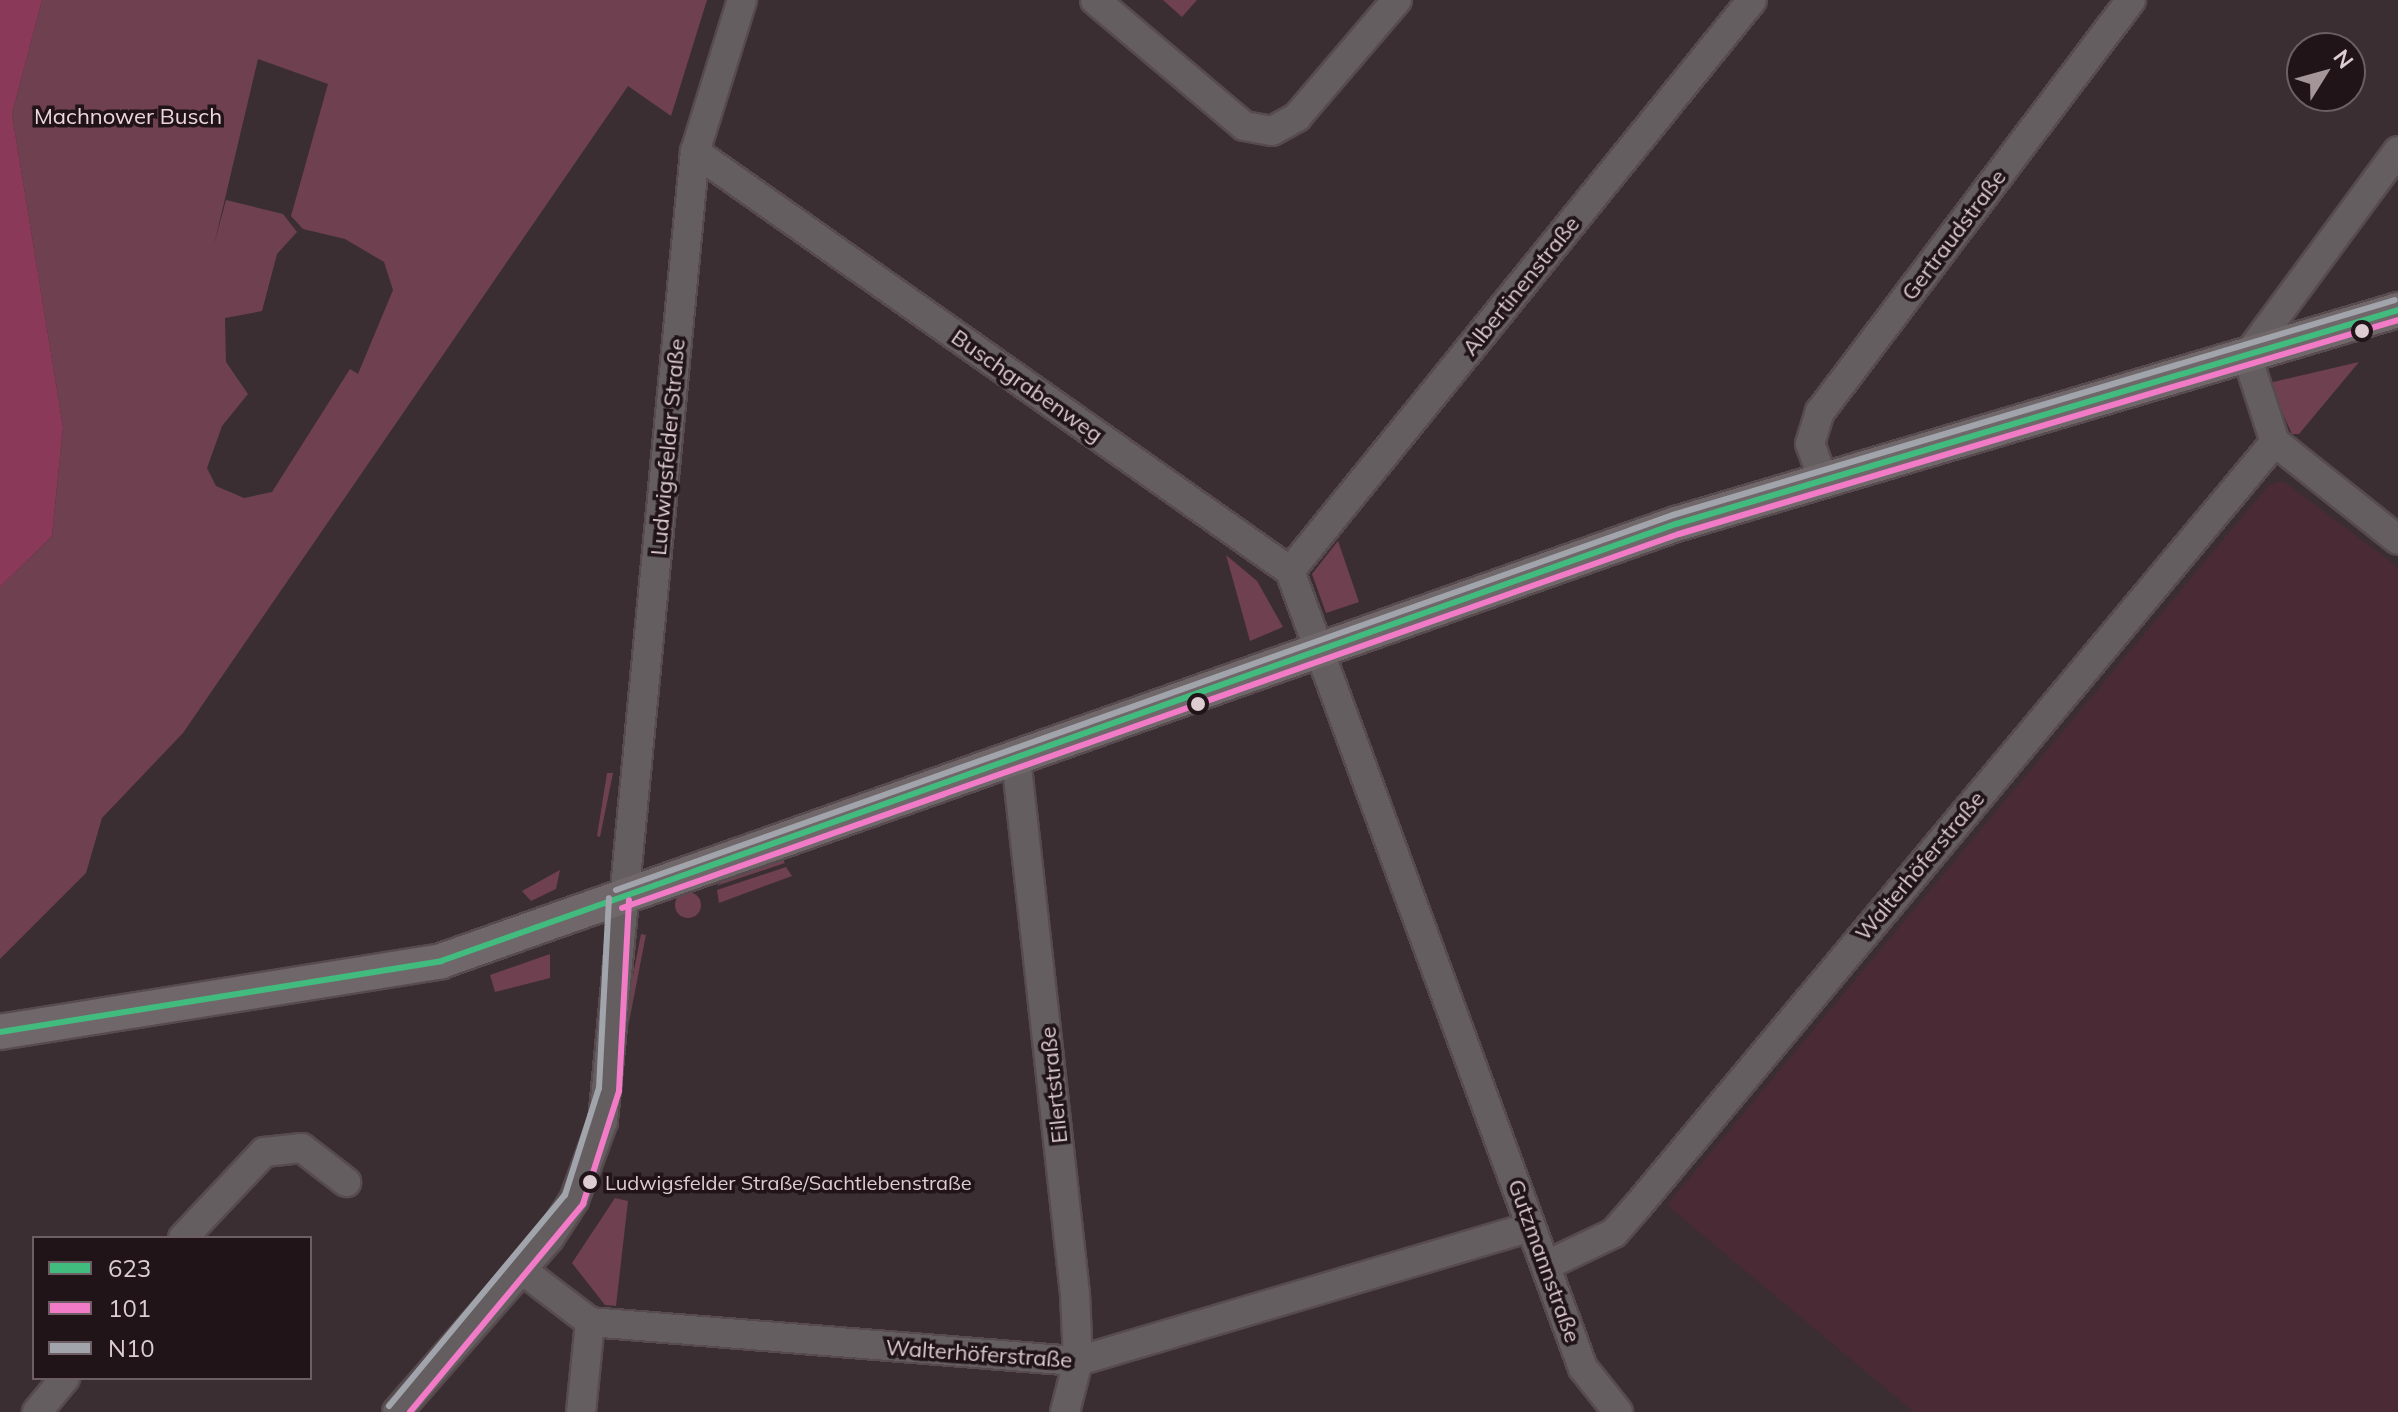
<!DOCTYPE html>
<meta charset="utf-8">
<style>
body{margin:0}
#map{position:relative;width:2398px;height:1412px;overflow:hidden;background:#3b2e32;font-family:Mulish,sans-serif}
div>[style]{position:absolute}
.built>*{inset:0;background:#4a2b35}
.green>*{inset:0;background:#6f404f;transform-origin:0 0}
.round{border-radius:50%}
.water>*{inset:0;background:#8a3a58}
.roads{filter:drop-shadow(2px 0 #574b4f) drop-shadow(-2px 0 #574b4f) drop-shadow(0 2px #574b4f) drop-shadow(0 -2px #574b4f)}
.minor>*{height:28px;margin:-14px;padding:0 14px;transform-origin:14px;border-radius:14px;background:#655e60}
.major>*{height:34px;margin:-17px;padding:0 17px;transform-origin:17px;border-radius:17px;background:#6f6769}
.bus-1>*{height:6px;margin:-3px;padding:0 3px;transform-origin:3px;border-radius:3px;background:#42bb7e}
.bus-2>*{height:6px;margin:-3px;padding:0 3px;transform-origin:3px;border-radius:3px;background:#f17bc7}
.bus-3>*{height:6px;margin:-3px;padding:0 3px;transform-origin:3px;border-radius:3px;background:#a2a4ac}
.dots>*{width:22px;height:22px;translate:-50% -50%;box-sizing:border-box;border:4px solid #201418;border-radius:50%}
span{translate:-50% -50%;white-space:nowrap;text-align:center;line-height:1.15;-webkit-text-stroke:7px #201418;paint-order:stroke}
.bus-label{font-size:20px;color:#ddccd1}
.left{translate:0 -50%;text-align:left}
.park-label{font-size:22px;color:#efd5dc}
.street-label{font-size:22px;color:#ddccd1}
.legend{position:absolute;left:32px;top:1236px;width:280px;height:144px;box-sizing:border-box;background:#201418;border:2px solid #6c5e62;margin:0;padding:10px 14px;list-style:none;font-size:24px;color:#ddccd1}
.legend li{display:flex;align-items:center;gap:16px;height:40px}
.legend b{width:40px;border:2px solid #6c5e62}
.north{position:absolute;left:2286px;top:32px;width:80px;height:80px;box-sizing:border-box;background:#201418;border:2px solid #6c5e62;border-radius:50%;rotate:53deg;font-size:22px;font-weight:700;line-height:32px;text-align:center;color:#ddccd1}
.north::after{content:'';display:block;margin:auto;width:28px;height:36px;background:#a49599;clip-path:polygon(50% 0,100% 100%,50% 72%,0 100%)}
</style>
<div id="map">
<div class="built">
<i style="clip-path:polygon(2283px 481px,2398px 567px,2398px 1412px,1914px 1412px,1667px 1205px,2269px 485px)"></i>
</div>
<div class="green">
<i style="clip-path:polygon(evenodd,42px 0,707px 0,671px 116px,628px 86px,183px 733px,102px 818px,86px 873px,0 959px,0 587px,52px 536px,63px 427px,12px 114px,42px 0,258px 59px,328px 84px,291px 216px,303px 229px,345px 239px,384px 262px,393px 290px,358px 374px,350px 369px,272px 492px,244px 498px,216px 486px,207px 468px,222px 426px,248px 394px,226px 362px,225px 318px,262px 311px,277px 254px,297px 232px,283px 214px,226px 200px,214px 245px,258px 59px)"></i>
<i style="clip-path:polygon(1163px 0,1197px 0,1182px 17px)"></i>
<i style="clip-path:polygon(2359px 362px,2299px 434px,2292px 434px,2269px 383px)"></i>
<i style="clip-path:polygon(1338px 541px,1359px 602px,1326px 613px,1312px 574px)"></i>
<i style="clip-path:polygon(1226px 555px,1257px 581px,1283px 627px,1250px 641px)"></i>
<i style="clip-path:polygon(607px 773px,613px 773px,600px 837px,597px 836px)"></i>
<i style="clip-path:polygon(783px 860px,785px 863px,716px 886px,747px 865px)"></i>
<i style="clip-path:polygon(786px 867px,792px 876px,719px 903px,717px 890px)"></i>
<i style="clip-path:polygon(560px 870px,556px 889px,531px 901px,522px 891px)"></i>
<i class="round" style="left:675px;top:892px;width:26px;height:26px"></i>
<i style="left:641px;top:934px;width:5px;height:101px;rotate:11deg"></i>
<i style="clip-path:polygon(550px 954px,550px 978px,495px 992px,490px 975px)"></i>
<i style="clip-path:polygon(615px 1198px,628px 1201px,616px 1306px,605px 1305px,572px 1263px)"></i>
</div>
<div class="water">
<i style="clip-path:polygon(0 0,42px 0,12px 114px,63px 427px,52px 536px,0 587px)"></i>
</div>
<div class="roads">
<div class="minor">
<i style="left:1095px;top:0;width:195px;rotate:40.2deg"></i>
<i style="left:1244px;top:126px;width:28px;rotate:10deg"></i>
<i style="left:1272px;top:131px;width:29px;rotate:-29deg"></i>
<i style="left:1297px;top:117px;width:154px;rotate:-49.5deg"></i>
<i style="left:2398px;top:151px;width:255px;rotate:126.4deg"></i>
<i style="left:2247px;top:356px;width:90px;rotate:72deg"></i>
<i style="left:2275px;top:442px;width:157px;rotate:38.5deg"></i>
<i style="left:695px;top:152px;width:728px;rotate:35.15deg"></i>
<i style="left:1290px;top:571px;width:849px;rotate:69.82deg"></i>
<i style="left:1583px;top:1368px;width:56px;rotate:51.5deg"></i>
<i style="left:1823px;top:479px;width:37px;rotate:-110deg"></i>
<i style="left:1810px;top:444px;width:34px;rotate:-73deg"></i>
<i style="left:1820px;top:412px;width:516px;rotate:-52.95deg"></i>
<i style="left:1290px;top:571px;width:734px;rotate:-51.02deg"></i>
<i style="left:1016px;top:758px;width:539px;rotate:83.72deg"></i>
<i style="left:1075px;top:1294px;width:67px;rotate:87.4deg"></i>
<i style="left:1078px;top:1361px;width:53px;rotate:104.3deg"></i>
<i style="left:183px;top:1238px;width:118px;rotate:-46.7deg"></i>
<i style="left:264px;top:1152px;width:38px;rotate:-6deg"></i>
<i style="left:302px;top:1148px;width:56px;rotate:37.7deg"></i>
<i style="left:1547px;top:1265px;width:74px;rotate:-25.5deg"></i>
<i style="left:1614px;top:1233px;width:33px;rotate:-49deg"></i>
<i style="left:1636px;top:1208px;width:998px;rotate:-50.17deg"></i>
<i style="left:522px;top:1270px;width:86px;rotate:37.4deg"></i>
<i style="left:590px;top:1322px;width:490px;rotate:4.6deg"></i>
<i style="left:1078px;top:1361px;width:472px;rotate:-16.5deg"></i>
<i style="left:37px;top:1412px;width:44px;rotate:-50.5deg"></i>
<i style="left:397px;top:1412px;width:232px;rotate:-48.8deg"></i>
<i style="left:550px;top:1237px;width:44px;rotate:-57deg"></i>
<i style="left:574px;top:1200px;width:84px;rotate:-69.8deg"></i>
<i style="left:603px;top:1121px;width:973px;rotate:-84.58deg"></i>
<i style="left:695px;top:152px;width:159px;rotate:-72.8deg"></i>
<i style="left:581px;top:1412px;width:90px;rotate:-84.3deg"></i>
</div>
<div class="major">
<i style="left:0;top:1032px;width:447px;rotate:-9.1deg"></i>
<i style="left:441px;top:961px;width:1310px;rotate:-19.49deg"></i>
<i style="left:1676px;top:524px;width:753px;rotate:-16.51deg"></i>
</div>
</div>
<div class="bus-1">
<i style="left:0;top:1032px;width:447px;rotate:-9.1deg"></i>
<i style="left:441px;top:961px;width:1310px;rotate:-19.49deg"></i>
<i style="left:1676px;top:524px;width:753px;rotate:-16.51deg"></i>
</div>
<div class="bus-2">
<i style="left:622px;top:908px;width:1121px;rotate:-19.49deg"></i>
<i style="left:1679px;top:534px;width:750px;rotate:-16.57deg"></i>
<i style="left:410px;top:1412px;width:271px;rotate:-50.2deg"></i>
<i style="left:583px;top:1204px;width:119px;rotate:-72.3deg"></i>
<i style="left:619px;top:1091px;width:191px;rotate:-87deg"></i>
</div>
<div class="bus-3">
<i style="left:616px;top:890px;width:1122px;rotate:-19.53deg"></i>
<i style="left:1673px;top:515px;width:753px;rotate:-16.58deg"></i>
<i style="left:389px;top:1406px;width:275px;rotate:-50.2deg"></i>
<i style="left:565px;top:1195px;width:112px;rotate:-72.4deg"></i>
<i style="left:599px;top:1088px;width:190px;rotate:-87deg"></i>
</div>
<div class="dots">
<i style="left:2362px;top:331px;background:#ddccd1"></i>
<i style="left:1198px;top:704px;background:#ddccd1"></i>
<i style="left:590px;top:1182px;background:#ddccd1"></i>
</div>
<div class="bus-label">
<span class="left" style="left:605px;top:1182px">Ludwigsfelder Straße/Sachtlebenstraße</span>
</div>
<div class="park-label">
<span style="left:128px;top:117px">Machnower Busch</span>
</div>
<div class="street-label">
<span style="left:1954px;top:235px;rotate:-53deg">Gertraudstraße</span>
<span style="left:1521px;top:286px;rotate:-51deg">Albertinenstraße</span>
<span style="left:1027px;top:386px;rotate:35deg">Buschgrabenweg</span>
<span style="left:668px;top:447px;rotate:-85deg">Ludwigsfelder Straße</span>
<span style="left:1920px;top:866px;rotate:-50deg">Walterhöferstraße</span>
<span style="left:1054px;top:1085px;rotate:-96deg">Eilertstraße</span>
<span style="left:1544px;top:1261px;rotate:70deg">Gutzmannstraße</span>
<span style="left:979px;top:1354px;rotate:4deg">Walterhöferstraße</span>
</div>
<ul class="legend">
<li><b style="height:10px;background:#42bb7e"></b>623</li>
<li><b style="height:10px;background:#f17bc7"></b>101</li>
<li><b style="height:10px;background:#a2a4ac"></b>N10</li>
</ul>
<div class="north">N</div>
</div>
